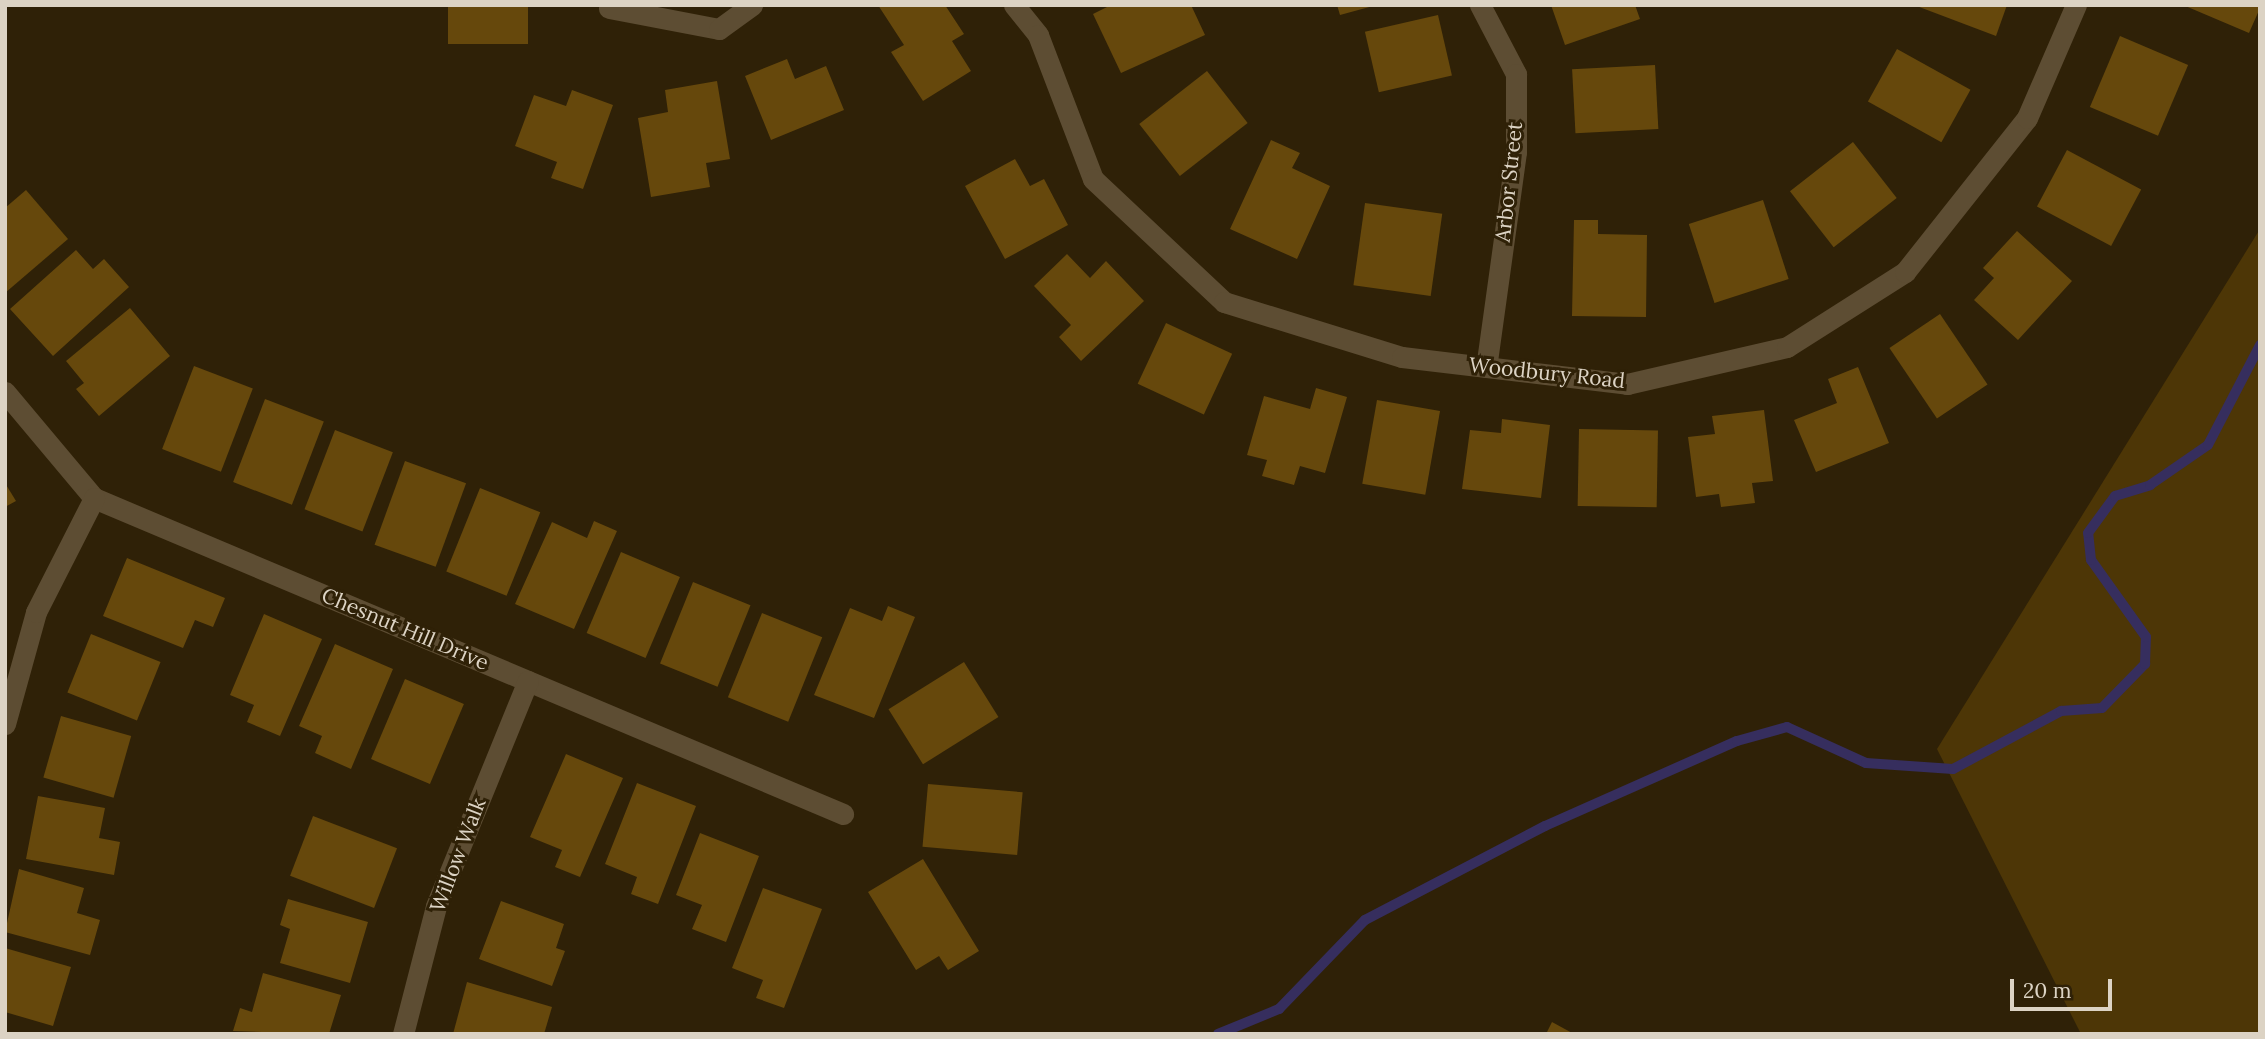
<!DOCTYPE html>
<style>
body{margin:0}
#map{position:relative;width:2265px;height:1039px;overflow:hidden;background:#2f2107;font-family:Lora,serif}
div>[style]{position:absolute}
.green>*{inset:0;background:#4d3606}
.stream>*{height:10px;margin:-5px;padding:0 5px;transform-origin:5px;border-radius:5px;background:#362e5e}
.building>*{inset:0;background:#66480c;transform-origin:0 0}
.street>*{height:21px;margin:-10.5px;padding:0 10.5px;transform-origin:10.5px;border-radius:10.5px;background:#5d4d33}
span{translate:-50% -50%;white-space:nowrap;text-align:center;line-height:1.15;-webkit-text-stroke:6px #2f2107;paint-order:stroke}
.street-label{font-size:21px;color:#dcd3c4}
.frame{position:absolute;inset:0;border:7px solid #dcd3c4;pointer-events:none}
.scale{position:absolute;left:2010px;top:979px;width:102px;height:32px;box-sizing:border-box;border:4px solid #dcd3c4;border-top:0;padding-left:9px;font-size:21px;line-height:24px;white-space:nowrap;color:#dcd3c4;-webkit-text-stroke:5px #2f2107;paint-order:stroke}
</style>
<div id="map">
<div class="green">
<i style="clip-path:polygon(2260px 229px,2260px 1034px,2081px 1034px,1937px 749px)"></i>
</div>
<div class="stream">
<i style="left:1218px;top:1034px;width:66px;rotate:-22.3deg"></i>
<i style="left:1279px;top:1009px;width:124px;rotate:-46deg"></i>
<i style="left:1365px;top:920px;width:203px;rotate:-27.6deg"></i>
<i style="left:1545px;top:826px;width:210px;rotate:-23.9deg"></i>
<i style="left:1737px;top:741px;width:52px;rotate:-15.6deg"></i>
<i style="left:1787px;top:727px;width:87px;rotate:24.5deg"></i>
<i style="left:1866px;top:763px;width:87px;rotate:3.9deg"></i>
<i style="left:1953px;top:769px;width:123px;rotate:-28.2deg"></i>
<i style="left:2061px;top:711px;width:41px;rotate:-4.2deg"></i>
<i style="left:2102px;top:708px;width:62px;rotate:-45.7deg"></i>
<i style="left:2145px;top:664px;width:27px;rotate:-88deg"></i>
<i style="left:2146px;top:637px;width:95px;rotate:-125.5deg"></i>
<i style="left:2091px;top:560px;width:27px;rotate:-96deg"></i>
<i style="left:2088px;top:533px;width:46px;rotate:-53.9deg"></i>
<i style="left:2115px;top:496px;width:37px;rotate:-17deg"></i>
<i style="left:2150px;top:485px;width:70px;rotate:-34.6deg"></i>
<i style="left:2208px;top:445px;width:113px;rotate:-62.5deg"></i>
</div>
<div class="building">
<i style="left:448px;top:5px;width:80px;height:39px"></i>
<i style="clip-path:polygon(878px 5px,945px 5px,964px 34px,952px 41px,971px 71px,923px 101px,891px 52px,904px 45px)"></i>
<i style="clip-path:polygon(1111px 5px,1191px 5px,1205px 35px,1121px 73px,1093px 14px)"></i>
<i style="clip-path:polygon(1337px 5px,1373px 5px,1373px 6px,1340px 15px)"></i>
<i style="clip-path:polygon(1551px 5px,1635px 5px,1640px 19px,1565px 45px)"></i>
<i style="clip-path:polygon(1914px 5px,2007px 5px,1996px 36px)"></i>
<i style="clip-path:polygon(2183px 5px,2260px 5px,2260px 8px,2249px 33px)"></i>
<i style="left:1438px;top:15px;width:62px;height:75px;rotate:77deg"></i>
<i style="left:2120px;top:36px;width:74px;height:77px;rotate:23deg"></i>
<i style="left:1897px;top:49px;width:84px;height:60px;rotate:29deg"></i>
<i style="clip-path:polygon(787px 59px,795px 79px,826px 66px,844px 110px,771px 140px,745px 76px)"></i>
<i style="left:1655px;top:65px;width:64px;height:83px;rotate:87deg"></i>
<i style="left:1207px;top:71px;width:66px;height:86px;rotate:52deg"></i>
<i style="clip-path:polygon(717px 81px,730px 159px,706px 163px,710px 187px,651px 197px,638px 118px,668px 112px,665px 90px)"></i>
<i style="clip-path:polygon(572px 90px,613px 105px,583px 189px,551px 178px,557px 162px,515px 146px,534px 95px,566px 106px)"></i>
<i style="clip-path:polygon(1271px 140px,1300px 153px,1292px 168px,1330px 186px,1297px 259px,1230px 229px)"></i>
<i style="left:1853px;top:142px;width:71px;height:80px;rotate:52deg"></i>
<i style="left:2067px;top:150px;width:84px;height:64px;rotate:28deg"></i>
<i style="clip-path:polygon(1015px 159px,1030px 186px,1044px 179px,1068px 225px,1005px 259px,965px 186px)"></i>
<i style="clip-path:polygon(26px 190px,68px 239px,5px 293px,5px 208px)"></i>
<i style="left:1763px;top:200px;width:83px;height:78px;rotate:72deg"></i>
<i style="left:1365px;top:203px;width:78px;height:83px;rotate:8deg"></i>
<i style="clip-path:polygon(1574px 220px,1598px 220px,1598px 234px,1647px 235px,1646px 317px,1572px 316px)"></i>
<i style="clip-path:polygon(2017px 231px,2072px 281px,2018px 340px,1974px 300px,1994px 278px,1983px 268px)"></i>
<i style="clip-path:polygon(76px 250px,93px 269px,104px 259px,129px 287px,53px 356px,10px 309px)"></i>
<i style="clip-path:polygon(1067px 254px,1090px 278px,1106px 261px,1144px 301px,1081px 361px,1059px 337px,1071px 325px,1034px 286px)"></i>
<i style="clip-path:polygon(130px 308px,170px 356px,99px 416px,76px 389px,84px 383px,66px 361px)"></i>
<i style="left:1940px;top:314px;width:85px;height:61px;rotate:56deg"></i>
<i style="left:1166px;top:323px;width:73px;height:67px;rotate:25deg"></i>
<i style="left:194px;top:366px;width:63px;height:89px;rotate:21deg"></i>
<i style="clip-path:polygon(1858px 367px,1889px 443px,1816px 472px,1794px 420px,1837px 403px,1828px 379px)"></i>
<i style="clip-path:polygon(1316px 388px,1347px 397px,1325px 473px,1300px 466px,1294px 485px,1262px 476px,1267px 460px,1247px 455px,1264px 396px,1310px 409px)"></i>
<i style="left:265px;top:399px;width:63px;height:89px;rotate:21deg"></i>
<i style="left:1377px;top:400px;width:64px;height:85px;rotate:10deg"></i>
<i style="clip-path:polygon(1764px 410px,1773px 481px,1752px 483px,1755px 503px,1721px 507px,1719px 494px,1696px 497px,1688px 437px,1715px 434px,1712px 416px)"></i>
<i style="clip-path:polygon(1502px 419px,1550px 425px,1541px 498px,1462px 489px,1470px 430px,1501px 433px)"></i>
<i style="left:1579px;top:429px;width:79px;height:77px;rotate:1deg"></i>
<i style="left:335px;top:430px;width:62px;height:85px;rotate:21deg"></i>
<i style="left:405px;top:461px;width:65px;height:89px;rotate:20deg"></i>
<i style="clip-path:polygon(5px 483px,16px 501px,5px 507px)"></i>
<i style="left:480px;top:488px;width:65px;height:90px;rotate:22deg"></i>
<i style="clip-path:polygon(594px 521px,617px 531px,574px 629px,515px 604px,552px 522px,587px 538px)"></i>
<i style="left:621px;top:552px;width:64px;height:88px;rotate:23deg"></i>
<i style="clip-path:polygon(127px 558px,225px 598px,213px 627px,195px 620px,183px 648px,103px 616px)"></i>
<i style="left:693px;top:582px;width:62px;height:88px;rotate:22deg"></i>
<i style="clip-path:polygon(888px 606px,915px 617px,874px 718px,814px 695px,850px 608px,882px 621px)"></i>
<i style="left:762px;top:613px;width:65px;height:91px;rotate:22deg"></i>
<i style="clip-path:polygon(264px 614px,322px 639px,280px 736px,247px 722px,254px 705px,230px 695px)"></i>
<i style="left:91px;top:634px;width:75px;height:63px;rotate:22deg"></i>
<i style="clip-path:polygon(335px 644px,393px 669px,351px 769px,315px 753px,322px 736px,299px 726px)"></i>
<i style="left:964px;top:662px;width:65px;height:89px;rotate:58deg"></i>
<i style="left:405px;top:679px;width:64px;height:87px;rotate:23deg"></i>
<i style="left:61px;top:716px;width:73px;height:64px;rotate:16deg"></i>
<i style="clip-path:polygon(566px 754px,623px 778px,580px 877px,555px 867px,562px 850px,530px 837px)"></i>
<i style="clip-path:polygon(637px 783px,696px 806px,658px 904px,631px 894px,637px 877px,605px 864px)"></i>
<i style="left:928px;top:784px;width:95px;height:63px;rotate:5deg"></i>
<i style="clip-path:polygon(38px 796px,105px 808px,99px 838px,120px 842px,114px 875px,26px 859px)"></i>
<i style="left:313px;top:816px;width:90px;height:64px;rotate:21deg"></i>
<i style="clip-path:polygon(700px 833px,759px 856px,726px 942px,692px 929px,702px 905px,676px 895px)"></i>
<i style="clip-path:polygon(923px 859px,979px 951px,948px 970px,939px 956px,916px 970px,868px 892px)"></i>
<i style="clip-path:polygon(19px 869px,84px 888px,77px 913px,100px 920px,90px 955px,5px 932px)"></i>
<i style="clip-path:polygon(763px 888px,822px 909px,784px 1008px,756px 998px,763px 980px,732px 968px)"></i>
<i style="clip-path:polygon(288px 899px,368px 922px,350px 983px,280px 963px,290px 929px,280px 925px)"></i>
<i style="clip-path:polygon(501px 901px,564px 924px,556px 948px,565px 951px,552px 986px,479px 959px)"></i>
<i style="clip-path:polygon(5px 948px,71px 967px,53px 1026px,5px 1012px)"></i>
<i style="clip-path:polygon(263px 973px,341px 995px,329px 1034px,233px 1031px,240px 1008px,252px 1012px)"></i>
<i style="clip-path:polygon(467px 982px,552px 1007px,544px 1034px,453px 1034px)"></i>
<i style="clip-path:polygon(1552px 1022px,1574px 1034px,1546px 1034px)"></i>
</div>
<div class="street">
<i style="left:1014px;top:5px;width:38px;rotate:51deg"></i>
<i style="left:1038px;top:35px;width:154px;rotate:69.1deg"></i>
<i style="left:1093px;top:179px;width:180px;rotate:43.2deg"></i>
<i style="left:1224px;top:302px;width:186px;rotate:17.2deg"></i>
<i style="left:1402px;top:357px;width:227px;rotate:6.8deg"></i>
<i style="left:1627px;top:384px;width:164px;rotate:-13deg"></i>
<i style="left:1787px;top:347px;width:140px;rotate:-32.4deg"></i>
<i style="left:1905px;top:272px;width:196px;rotate:-51.6deg"></i>
<i style="left:2027px;top:118px;width:123px;rotate:-66.6deg"></i>
<i style="left:1480px;top:5px;width:78px;rotate:62.4deg"></i>
<i style="left:1516px;top:74px;width:78px;rotate:90deg"></i>
<i style="left:1516px;top:152px;width:217px;rotate:97.9deg"></i>
<i style="left:609px;top:8px;width:112px;rotate:10.8deg"></i>
<i style="left:719px;top:29px;width:41px;rotate:-36deg"></i>
<i style="left:5px;top:392px;width:138px;rotate:50deg"></i>
<i style="left:94px;top:498px;width:813px;rotate:22.87deg"></i>
<i style="left:5px;top:724px;width:116px;rotate:-74.5deg"></i>
<i style="left:36px;top:612px;width:128px;rotate:-63deg"></i>
<i style="left:403px;top:1034px;width:132px;rotate:-75.5deg"></i>
<i style="left:436px;top:906px;width:243px;rotate:-67.8deg"></i>
</div>
<div class="street-label">
<span style="left:1509px;top:182px;rotate:-84deg">Arbor Street</span>
<span style="left:1547px;top:373px;rotate:6deg">Woodbury Road</span>
<span style="left:405px;top:629px;rotate:23deg">Chesnut Hill Drive</span>
<span style="left:458px;top:855px;rotate:-69deg">Willow Walk</span>
</div>
<div class="frame"></div>
<div class="scale">20 m</div>
</div>
